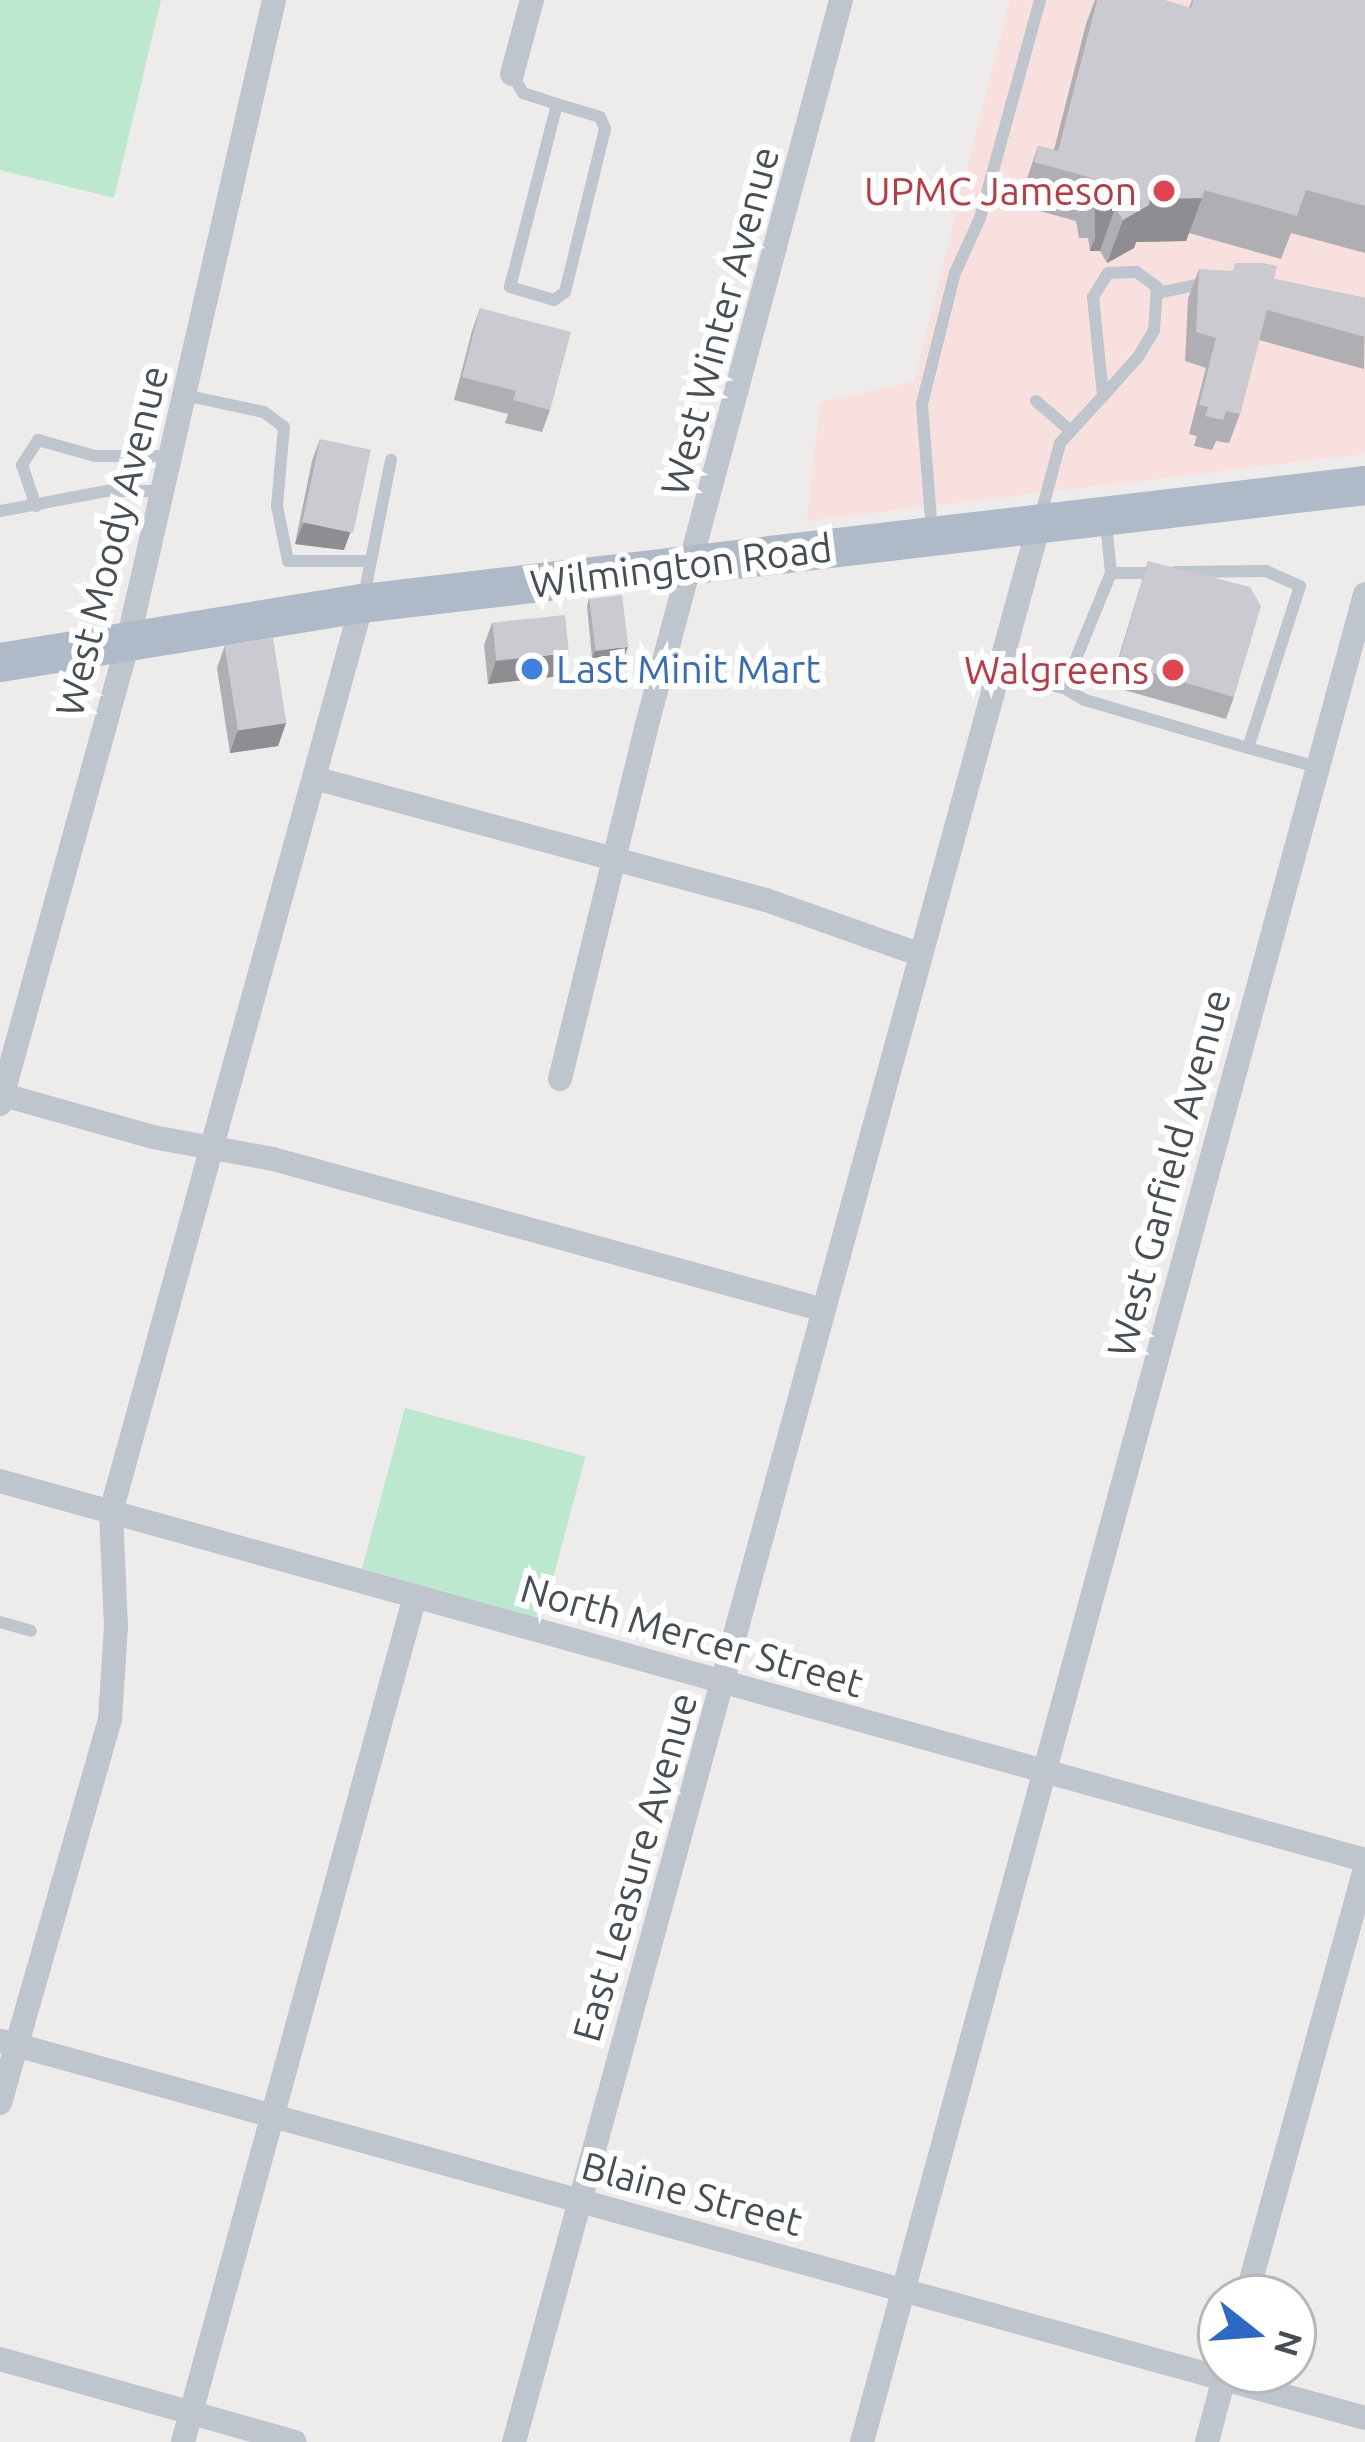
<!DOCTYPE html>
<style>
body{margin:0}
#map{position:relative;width:1365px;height:2442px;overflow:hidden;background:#eeebeb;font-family:Ubuntu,sans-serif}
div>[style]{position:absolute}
.medical>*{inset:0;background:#f7e0dd}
.green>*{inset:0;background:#bde8d0;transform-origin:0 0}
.service>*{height:12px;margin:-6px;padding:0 6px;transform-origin:6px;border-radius:6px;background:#bec5cc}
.minor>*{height:24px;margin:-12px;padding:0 12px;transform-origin:12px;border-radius:12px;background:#bec5cc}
.primary>*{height:39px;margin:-19.5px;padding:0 19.5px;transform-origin:19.5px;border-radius:19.5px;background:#aebac8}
.wall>*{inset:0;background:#aeaeb3}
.shaded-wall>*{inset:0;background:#8d8d92;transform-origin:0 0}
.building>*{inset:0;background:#cacad0;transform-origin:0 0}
.dots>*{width:33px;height:33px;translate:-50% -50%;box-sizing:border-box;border:6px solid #fff;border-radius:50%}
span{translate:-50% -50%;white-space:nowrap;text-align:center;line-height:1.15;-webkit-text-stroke:12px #fff;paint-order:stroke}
.health-label{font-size:39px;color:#be3a42}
.right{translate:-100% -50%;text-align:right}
.street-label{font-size:39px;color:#464e56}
.shop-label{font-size:39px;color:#366cbe}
.left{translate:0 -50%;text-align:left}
.north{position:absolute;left:1197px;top:2274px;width:120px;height:120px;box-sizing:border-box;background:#fff;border:3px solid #b5b8bb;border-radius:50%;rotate:107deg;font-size:33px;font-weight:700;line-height:48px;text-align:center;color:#464e56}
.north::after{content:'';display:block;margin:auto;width:42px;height:54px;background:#2d69c7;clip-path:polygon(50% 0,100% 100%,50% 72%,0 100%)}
</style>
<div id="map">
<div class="medical">
<i style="clip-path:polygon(1010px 0,1365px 0,1365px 454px,807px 521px,820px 402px,914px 381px)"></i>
</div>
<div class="green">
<i style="clip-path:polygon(0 0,161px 0,114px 198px,0 170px)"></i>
<i style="left:405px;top:1408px;width:187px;height:178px;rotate:15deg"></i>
</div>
<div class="service">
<i style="left:512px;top:74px;width:22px;rotate:60deg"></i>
<i style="left:523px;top:93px;width:36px;rotate:18deg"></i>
<i style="left:557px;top:104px;width:189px;rotate:104.4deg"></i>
<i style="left:510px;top:287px;width:46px;rotate:16.5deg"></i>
<i style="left:554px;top:300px;width:14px;rotate:-36deg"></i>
<i style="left:565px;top:292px;width:168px;rotate:-76.2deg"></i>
<i style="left:605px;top:129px;width:13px;rotate:-113deg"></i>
<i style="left:600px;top:117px;width:45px;rotate:-163.2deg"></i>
<i style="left:1158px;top:293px;width:48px;rotate:-12deg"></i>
<i style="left:184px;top:395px;width:82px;rotate:12deg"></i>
<i style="left:264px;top:412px;width:25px;rotate:37deg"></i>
<i style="left:284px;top:427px;width:79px;rotate:95.1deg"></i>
<i style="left:277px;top:506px;width:56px;rotate:78.7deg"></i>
<i style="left:288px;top:561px;width:83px"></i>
<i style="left:1036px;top:401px;width:46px;rotate:40.6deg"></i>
<i style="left:36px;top:506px;width:43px;rotate:-108.9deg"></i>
<i style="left:22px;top:465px;width:30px;rotate:-57deg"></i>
<i style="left:38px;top:440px;width:59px;rotate:15.7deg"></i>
<i style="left:95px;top:456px;width:74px"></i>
<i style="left:0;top:511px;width:109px;rotate:-10.6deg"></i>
<i style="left:107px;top:491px;width:54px"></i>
<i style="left:1041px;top:514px;width:73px;rotate:-75deg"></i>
<i style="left:1060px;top:443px;width:64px;rotate:-47.5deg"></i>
<i style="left:1103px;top:396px;width:52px;rotate:-48.1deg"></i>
<i style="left:1138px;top:357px;width:31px;rotate:-59deg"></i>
<i style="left:1154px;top:330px;width:43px;rotate:-86deg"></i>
<i style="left:1157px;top:287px;width:26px;rotate:-144deg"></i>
<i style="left:1136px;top:272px;width:28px;rotate:178deg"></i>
<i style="left:1108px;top:273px;width:28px;rotate:122deg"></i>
<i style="left:1093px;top:297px;width:100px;rotate:84.2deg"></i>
<i style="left:1106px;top:524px;width:49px;rotate:84.2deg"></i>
<i style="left:1111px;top:573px;width:44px"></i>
<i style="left:932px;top:532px;width:128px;rotate:-94.5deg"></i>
<i style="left:922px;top:404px;width:135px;rotate:-75.9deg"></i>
<i style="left:955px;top:273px;width:60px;rotate:-65.6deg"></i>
<i style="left:980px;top:218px;width:226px;rotate:-74.6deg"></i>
<i style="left:1175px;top:572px;width:91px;rotate:-0.6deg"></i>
<i style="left:1266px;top:571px;width:37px;rotate:24deg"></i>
<i style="left:1300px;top:586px;width:170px;rotate:107.8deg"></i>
<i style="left:1248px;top:748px;width:72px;rotate:15.4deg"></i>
<i style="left:364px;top:596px;width:139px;rotate:-78.8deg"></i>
<i style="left:999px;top:674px;width:66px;rotate:12.2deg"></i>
<i style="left:1064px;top:688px;width:124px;rotate:-67.8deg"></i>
<i style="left:1064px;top:688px;width:24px;rotate:30deg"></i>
<i style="left:1085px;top:700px;width:170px;rotate:16.4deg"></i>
<i style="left:0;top:1622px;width:32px;rotate:16deg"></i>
</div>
<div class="minor">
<i style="left:512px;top:74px;width:77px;rotate:-74.9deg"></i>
<i style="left:314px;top:778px;width:468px;rotate:15.1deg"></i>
<i style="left:766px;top:900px;width:164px;rotate:19.5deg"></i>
<i style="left:560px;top:1079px;width:361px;rotate:-76.2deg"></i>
<i style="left:646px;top:728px;width:754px;rotate:-75deg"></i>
<i style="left:0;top:1094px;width:159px;rotate:15.7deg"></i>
<i style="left:153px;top:1137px;width:122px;rotate:10.4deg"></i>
<i style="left:273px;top:1159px;width:571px;rotate:15.33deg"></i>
<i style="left:0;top:1104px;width:480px;rotate:-74.5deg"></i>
<i style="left:128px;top:641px;width:657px;rotate:-77.17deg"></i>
<i style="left:0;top:1481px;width:1417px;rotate:15.52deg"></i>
<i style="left:2px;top:2041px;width:1414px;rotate:15.46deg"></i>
<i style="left:0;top:2103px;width:399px;rotate:-74deg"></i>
<i style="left:110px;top:1719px;width:92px;rotate:-86.3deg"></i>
<i style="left:116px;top:1627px;width:115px;rotate:-92.5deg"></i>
<i style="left:111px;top:1512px;width:943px;rotate:-74.56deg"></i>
<i style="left:1246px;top:2298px;width:445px;rotate:-74.5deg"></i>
<i style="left:0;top:2359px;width:306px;rotate:15.7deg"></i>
<i style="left:183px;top:2442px;width:877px;rotate:-74.66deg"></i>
<i style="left:514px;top:2442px;width:1989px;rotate:-74.69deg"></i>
<i style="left:862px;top:2442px;width:1915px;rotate:-74.77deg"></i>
<i style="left:1207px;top:2442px;width:74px;rotate:-75.2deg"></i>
</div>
<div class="primary">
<i style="left:0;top:662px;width:367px;rotate:-9.3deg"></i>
<i style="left:362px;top:603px;width:1010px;rotate:-6.71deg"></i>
</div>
<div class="wall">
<i style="clip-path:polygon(1095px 0,1164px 0,1189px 8px,1192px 0,1365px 0,1365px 253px,1291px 233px,1281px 259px,1189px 233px,1186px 241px,1136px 242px,1134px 248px,1107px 263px,1100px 251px,1090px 251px,1088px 238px,1079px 238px,1076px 221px,1018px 205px,1038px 146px,1054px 150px,1086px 24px)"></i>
<i style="clip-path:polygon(1199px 269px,1274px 279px,1365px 298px,1364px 369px,1259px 340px,1240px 414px,1229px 443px,1216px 441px,1212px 450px,1194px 446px,1197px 436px,1189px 434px,1206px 368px,1185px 361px,1188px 299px)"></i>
<i style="clip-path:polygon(480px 308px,550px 410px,542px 432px,505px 423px,508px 414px,454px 400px,472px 331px)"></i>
<i style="clip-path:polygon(320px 439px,344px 550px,295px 544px,312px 461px)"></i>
<i style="clip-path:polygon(1148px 561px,1234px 697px,1226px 719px,1110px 686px)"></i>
<i style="clip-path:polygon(589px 598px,625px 655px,592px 658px,587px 606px)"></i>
<i style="clip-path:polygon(492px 623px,561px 676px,488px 684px,484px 645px)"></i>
<i style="clip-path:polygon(225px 645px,286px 723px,278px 746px,230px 753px,217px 668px)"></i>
</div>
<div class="shaded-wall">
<i style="left:1095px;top:195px;width:9px;height:46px"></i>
<i style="clip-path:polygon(1202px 198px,1186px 241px,1136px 242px,1134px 248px,1107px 263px,1123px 220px,1150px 199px)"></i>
<i style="clip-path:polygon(1106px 208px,1115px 208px,1100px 251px,1090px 251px)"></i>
<i style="clip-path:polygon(304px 522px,352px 528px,344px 550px,295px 544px)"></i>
<i style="clip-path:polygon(628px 647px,625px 655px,592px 658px,595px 651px)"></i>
<i style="clip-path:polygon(569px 653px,561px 676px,488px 684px,496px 661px)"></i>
<i style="clip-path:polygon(286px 723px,278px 746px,230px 753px,238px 730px)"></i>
</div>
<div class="building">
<i style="clip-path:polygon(1097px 0,1164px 0,1191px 8px,1193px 0,1365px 0,1365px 206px,1306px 190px,1297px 216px,1204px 190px,1202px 198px,1150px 199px,1149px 205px,1123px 220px,1115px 208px,1106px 208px,1104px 195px,1095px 195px,1092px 178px,1034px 162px,1038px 146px,1058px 151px)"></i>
<i style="clip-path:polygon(1235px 263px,1263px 263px,1277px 266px,1274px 279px,1365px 298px,1365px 337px,1267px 310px,1240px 414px,1226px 411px,1223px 420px,1205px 416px,1208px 407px,1199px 405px,1216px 338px,1196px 332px,1199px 269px,1233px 271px)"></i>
<i style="clip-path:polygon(480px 308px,571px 332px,550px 410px,513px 400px,516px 391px,462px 377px)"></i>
<i style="left:320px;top:439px;width:52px;height:85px;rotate:12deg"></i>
<i style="clip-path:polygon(1148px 561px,1250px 587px,1261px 606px,1234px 697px,1118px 663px)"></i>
<i style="left:622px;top:595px;width:52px;height:33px;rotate:83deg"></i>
<i style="left:565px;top:615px;width:38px;height:73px;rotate:84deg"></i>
<i style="left:273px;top:638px;width:86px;height:49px;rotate:81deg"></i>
</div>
<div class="dots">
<i style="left:1164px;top:191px;background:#e0444e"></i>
<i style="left:532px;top:669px;background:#3f7fe0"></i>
<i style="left:1173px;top:670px;background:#e0444e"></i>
</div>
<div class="health-label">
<span class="right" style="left:1137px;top:191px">UPMC Jameson</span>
<span class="right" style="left:1149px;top:670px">Walgreens</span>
</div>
<div class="street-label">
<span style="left:720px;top:321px;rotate:-75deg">West Winter Avenue</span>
<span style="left:112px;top:541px;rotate:-76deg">West Moody Avenue</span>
<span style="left:681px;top:566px;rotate:-7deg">Wilmington Road</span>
<span style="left:1169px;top:1173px;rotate:-75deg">West Garfield Avenue</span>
<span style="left:692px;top:1636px;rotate:16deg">North Mercer Street</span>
<span style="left:635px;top:1867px;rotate:-74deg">East Leasure Avenue</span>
<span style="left:692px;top:2194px;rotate:15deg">Blaine Street</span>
</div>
<div class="shop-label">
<span class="left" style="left:556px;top:669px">Last Minit Mart</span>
</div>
<div class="north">N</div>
</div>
